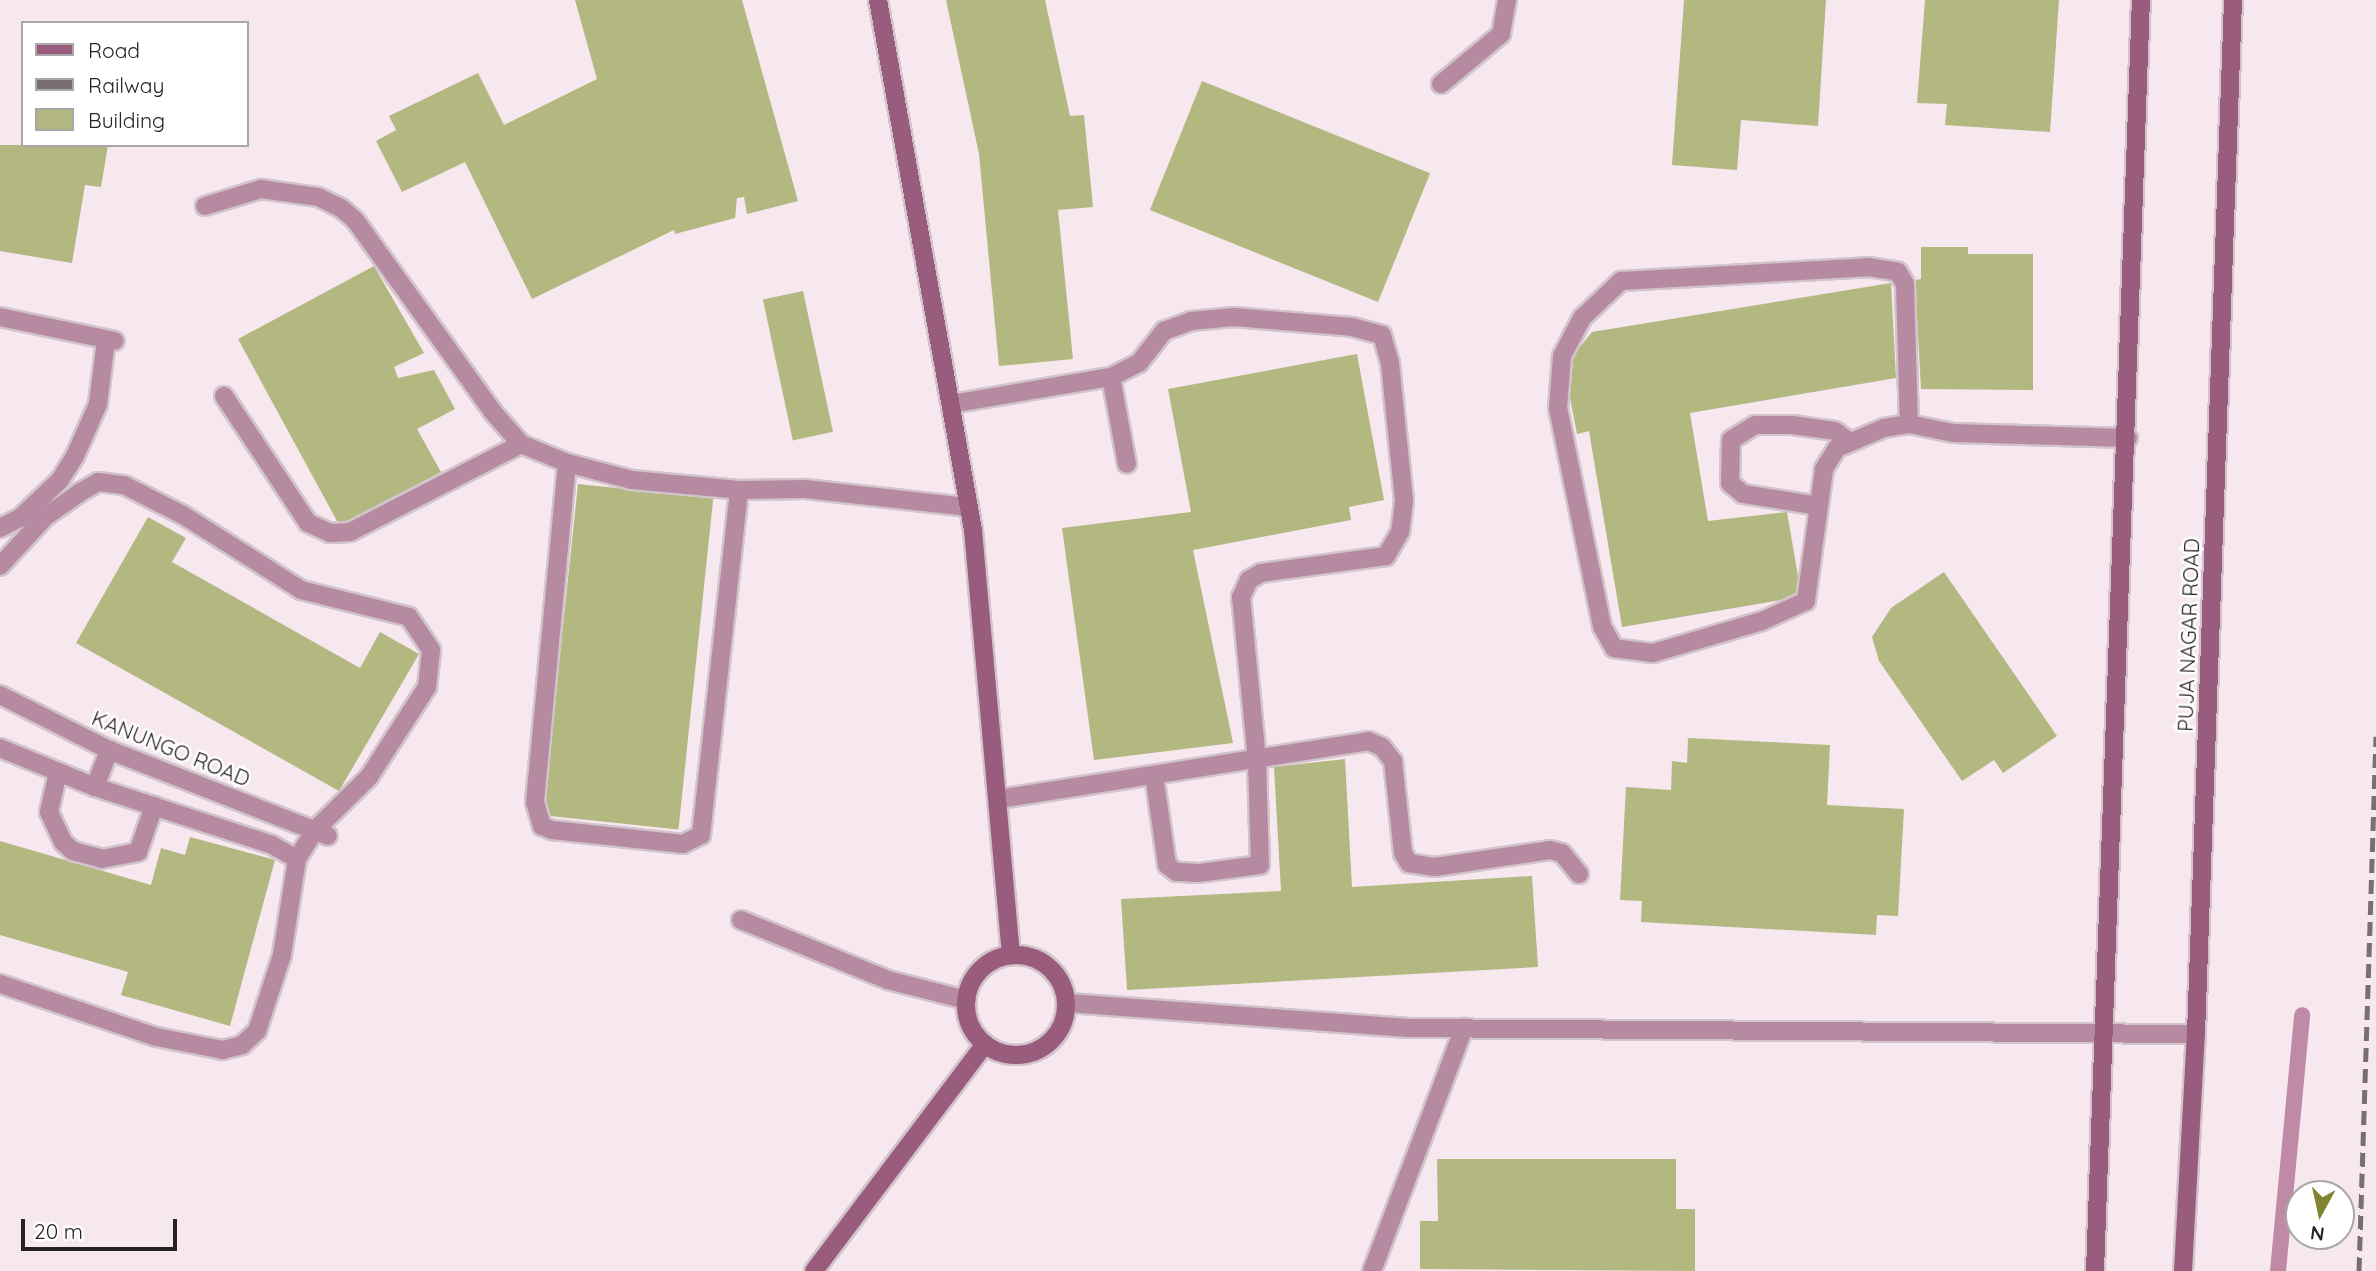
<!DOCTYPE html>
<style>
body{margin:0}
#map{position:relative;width:2376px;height:1271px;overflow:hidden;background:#f7e7ef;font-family:Quicksand,sans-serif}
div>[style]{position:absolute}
.stream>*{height:16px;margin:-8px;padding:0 8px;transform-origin:8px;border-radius:8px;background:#bf8aa6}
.building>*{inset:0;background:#b3b780;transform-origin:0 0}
.roads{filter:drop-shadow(2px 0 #d2c4cb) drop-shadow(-2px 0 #d2c4cb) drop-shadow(0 2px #d2c4cb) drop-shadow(0 -2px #d2c4cb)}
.lane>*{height:18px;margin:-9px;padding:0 9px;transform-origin:9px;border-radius:9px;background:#b68ba2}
.street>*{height:18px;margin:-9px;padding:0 9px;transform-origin:9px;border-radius:9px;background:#b68ba2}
.secondary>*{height:18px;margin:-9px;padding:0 9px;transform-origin:9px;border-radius:9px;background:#995c7d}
.secondary>.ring{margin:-9px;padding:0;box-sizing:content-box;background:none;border:18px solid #995c7d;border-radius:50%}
.rail>*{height:5px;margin-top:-2.5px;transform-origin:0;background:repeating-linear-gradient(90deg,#786e73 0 14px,transparent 0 21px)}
span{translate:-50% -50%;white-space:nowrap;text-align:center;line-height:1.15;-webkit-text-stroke:5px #fff;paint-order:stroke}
.street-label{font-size:21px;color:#282225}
.legend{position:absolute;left:21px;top:21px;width:228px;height:126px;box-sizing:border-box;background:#fff;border:2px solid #a9a7a8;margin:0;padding:9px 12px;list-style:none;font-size:21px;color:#282225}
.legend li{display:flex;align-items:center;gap:14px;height:35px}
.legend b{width:35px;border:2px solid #a9a7a8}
.north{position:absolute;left:2285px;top:1180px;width:70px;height:70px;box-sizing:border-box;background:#fff;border:2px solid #a9a7a8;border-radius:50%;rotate:188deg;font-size:19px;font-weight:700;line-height:28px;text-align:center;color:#282225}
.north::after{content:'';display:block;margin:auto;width:24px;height:32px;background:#828530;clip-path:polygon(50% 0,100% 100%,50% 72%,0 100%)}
.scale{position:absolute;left:21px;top:1219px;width:156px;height:32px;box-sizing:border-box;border:4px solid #282225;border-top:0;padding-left:9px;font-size:21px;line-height:24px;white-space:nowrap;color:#282225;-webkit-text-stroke:5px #fff;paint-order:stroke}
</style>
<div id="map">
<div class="stream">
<i style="left:2278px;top:1271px;width:257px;rotate:-84.6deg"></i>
</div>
<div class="building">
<i style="clip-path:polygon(575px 0,742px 0,798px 201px,747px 214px,744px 197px,737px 198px,735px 218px,675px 234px,674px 230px,532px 299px,465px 162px,402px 192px,376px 141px,396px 130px,389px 116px,478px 73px,504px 125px,597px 79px)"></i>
<i style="clip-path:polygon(946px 0,1045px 0,1070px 116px,1084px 115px,1093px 207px,1058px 210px,1073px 359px,999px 366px,979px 154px)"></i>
<i style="clip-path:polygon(1684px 0,1826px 0,1818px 126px,1741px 120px,1737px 170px,1672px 165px)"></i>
<i style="clip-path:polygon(1925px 0,2059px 0,2050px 132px,1945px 125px,1947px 104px,1917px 103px)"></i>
<i style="left:1202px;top:81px;width:246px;height:139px;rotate:22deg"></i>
<i style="clip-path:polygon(0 145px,108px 145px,101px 187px,85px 185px,72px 263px,0 251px)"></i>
<i style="clip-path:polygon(1921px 247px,1968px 247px,1968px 254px,2033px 254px,2033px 390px,1921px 389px,1915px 280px,1921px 279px)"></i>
<i style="clip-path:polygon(374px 266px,424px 353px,394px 367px,398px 378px,434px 370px,455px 409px,417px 429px,441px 472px,347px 521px,337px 521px,238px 339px)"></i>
<i style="clip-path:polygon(1891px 283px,1896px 378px,1690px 413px,1708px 521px,1787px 512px,1798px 576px,1796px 593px,1781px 600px,1622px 627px,1589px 431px,1577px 434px,1570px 398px,1573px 359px,1579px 348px,1592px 332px)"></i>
<i style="left:803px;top:291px;width:144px;height:41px;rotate:78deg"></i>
<i style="clip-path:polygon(1357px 354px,1384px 500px,1349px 507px,1351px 520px,1193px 550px,1233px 743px,1094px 760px,1062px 528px,1191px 512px,1168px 389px)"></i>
<i style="left:578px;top:484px;width:136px;height:333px;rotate:6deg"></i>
<i style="clip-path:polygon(148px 517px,186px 538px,172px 562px,360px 668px,380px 632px,419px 654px,339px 791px,76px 643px)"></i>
<i style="clip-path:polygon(1944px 572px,2057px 736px,2003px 773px,1994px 760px,1962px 781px,1879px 661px,1872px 637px,1891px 608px)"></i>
<i style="clip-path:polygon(1688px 738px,1830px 745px,1827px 805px,1904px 809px,1898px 916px,1877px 915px,1876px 935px,1641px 922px,1642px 901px,1620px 900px,1626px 787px,1671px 790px,1672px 761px,1687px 763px)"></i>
<i style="clip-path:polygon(1345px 759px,1352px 887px,1532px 876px,1538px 967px,1127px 990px,1121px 899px,1281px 891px,1274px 767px)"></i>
<i style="clip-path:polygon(190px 837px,275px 860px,230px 1026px,121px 995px,128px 972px,0 935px,0 841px,151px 885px,161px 848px,185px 855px)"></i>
<i style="clip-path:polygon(1437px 1159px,1676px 1159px,1676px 1209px,1695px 1209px,1695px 1271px,1420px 1269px,1420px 1221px,1438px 1221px)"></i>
</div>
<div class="roads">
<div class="lane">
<i style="left:741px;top:920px;width:159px;rotate:22.2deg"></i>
<i style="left:888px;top:980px;width:81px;rotate:14.4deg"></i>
</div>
<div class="street">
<i style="left:1441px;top:84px;width:78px;rotate:-39.8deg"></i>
<i style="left:1501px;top:34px;width:35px;rotate:-80deg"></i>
<i style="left:205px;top:206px;width:59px;rotate:-16.9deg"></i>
<i style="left:261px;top:189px;width:58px;rotate:8deg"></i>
<i style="left:318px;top:197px;width:25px;rotate:26deg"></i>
<i style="left:341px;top:208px;width:18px;rotate:41deg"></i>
<i style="left:355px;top:220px;width:235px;rotate:54.3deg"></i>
<i style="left:492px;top:411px;width:44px;rotate:48.7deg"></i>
<i style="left:521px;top:444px;width:50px;rotate:22.4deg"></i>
<i style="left:567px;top:463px;width:67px;rotate:14.7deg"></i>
<i style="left:632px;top:480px;width:107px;rotate:5.3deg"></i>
<i style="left:739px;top:490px;width:66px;rotate:-0.9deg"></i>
<i style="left:805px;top:489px;width:165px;rotate:6.3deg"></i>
<i style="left:0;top:317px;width:117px;rotate:11.8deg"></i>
<i style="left:1111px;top:377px;width:88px;rotate:79.6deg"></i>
<i style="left:224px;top:396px;width:152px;rotate:56.5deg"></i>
<i style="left:308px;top:523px;width:24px;rotate:24deg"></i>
<i style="left:330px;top:533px;width:20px;rotate:-3deg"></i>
<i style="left:350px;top:532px;width:192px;rotate:-27.2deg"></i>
<i style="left:951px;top:404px;width:162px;rotate:-9.6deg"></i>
<i style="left:1111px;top:377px;width:31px;rotate:-27deg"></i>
<i style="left:1139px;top:363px;width:41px;rotate:-52deg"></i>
<i style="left:1164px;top:331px;width:29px;rotate:-20deg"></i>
<i style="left:1191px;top:321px;width:43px;rotate:-5.3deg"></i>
<i style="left:1234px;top:317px;width:118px;rotate:4.8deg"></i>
<i style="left:1352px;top:327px;width:31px;rotate:15deg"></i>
<i style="left:1382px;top:335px;width:29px;rotate:74deg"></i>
<i style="left:1390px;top:363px;width:139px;rotate:84.2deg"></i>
<i style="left:1404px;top:501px;width:31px;rotate:97deg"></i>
<i style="left:1400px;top:532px;width:28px;rotate:120deg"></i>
<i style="left:1386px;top:556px;width:126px;rotate:172.3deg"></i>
<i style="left:1261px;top:573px;width:14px;rotate:150deg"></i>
<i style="left:1249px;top:580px;width:19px;rotate:115deg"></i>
<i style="left:1241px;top:597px;width:164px;rotate:84.4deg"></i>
<i style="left:1257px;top:760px;width:105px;rotate:88.4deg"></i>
<i style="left:1260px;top:865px;width:63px;rotate:172.6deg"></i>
<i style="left:1198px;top:873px;width:22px;rotate:-177deg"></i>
<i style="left:1176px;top:872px;width:11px;rotate:-142deg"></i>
<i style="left:1167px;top:865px;width:91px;rotate:-98.2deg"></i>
<i style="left:1909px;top:424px;width:25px;rotate:171deg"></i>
<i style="left:1884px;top:428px;width:51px;rotate:156.9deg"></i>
<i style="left:1837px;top:448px;width:25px;rotate:122deg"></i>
<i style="left:1824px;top:469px;width:133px;rotate:97.8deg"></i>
<i style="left:1806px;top:601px;width:48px;rotate:155.6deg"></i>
<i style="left:1762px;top:621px;width:114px;rotate:163.6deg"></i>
<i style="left:1653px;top:653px;width:39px;rotate:-173deg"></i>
<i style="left:1614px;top:648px;width:25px;rotate:-119deg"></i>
<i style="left:1602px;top:626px;width:222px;rotate:-101.4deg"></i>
<i style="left:1558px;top:408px;width:52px;rotate:-85.6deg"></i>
<i style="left:1562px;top:356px;width:43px;rotate:-62.2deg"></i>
<i style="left:1582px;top:318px;width:54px;rotate:-43.5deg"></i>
<i style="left:1621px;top:281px;width:247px;rotate:-3.2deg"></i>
<i style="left:1868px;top:267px;width:30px;rotate:9deg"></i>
<i style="left:1898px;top:272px;width:14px;rotate:60deg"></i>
<i style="left:1905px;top:284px;width:140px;rotate:88.4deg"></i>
<i style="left:1909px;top:424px;width:45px;rotate:11.6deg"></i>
<i style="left:1953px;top:433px;width:175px;rotate:1.6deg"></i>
<i style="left:567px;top:463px;width:341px;rotate:95.4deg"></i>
<i style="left:535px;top:802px;width:25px;rotate:74deg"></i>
<i style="left:542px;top:826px;width:11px;rotate:22deg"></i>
<i style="left:552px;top:830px;width:132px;rotate:6.1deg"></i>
<i style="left:683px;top:844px;width:20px;rotate:-27deg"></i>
<i style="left:701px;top:835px;width:347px;rotate:-83.7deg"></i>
<i style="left:1819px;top:506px;width:77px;rotate:-171deg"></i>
<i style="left:1743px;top:494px;width:17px;rotate:-140deg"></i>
<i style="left:1730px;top:483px;width:43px;rotate:-88.7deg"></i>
<i style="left:1731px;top:440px;width:28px;rotate:-32deg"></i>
<i style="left:1755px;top:425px;width:37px"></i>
<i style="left:1792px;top:425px;width:43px;rotate:7.9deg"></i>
<i style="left:1835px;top:431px;width:19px;rotate:36deg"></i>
<i style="left:0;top:528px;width:22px;rotate:-27deg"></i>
<i style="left:20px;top:518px;width:55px;rotate:-43.5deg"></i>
<i style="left:60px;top:480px;width:28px;rotate:-58deg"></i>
<i style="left:75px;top:456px;width:57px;rotate:-66.1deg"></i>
<i style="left:98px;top:404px;width:64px;rotate:-82.9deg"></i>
<i style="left:0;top:566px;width:67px;rotate:-47.4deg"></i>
<i style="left:45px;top:517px;width:42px;rotate:-35.2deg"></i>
<i style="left:79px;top:493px;width:22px;rotate:-30deg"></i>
<i style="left:98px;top:482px;width:26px;rotate:7deg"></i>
<i style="left:124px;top:485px;width:66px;rotate:27deg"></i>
<i style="left:183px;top:515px;width:140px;rotate:32.4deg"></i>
<i style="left:301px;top:590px;width:111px;rotate:14deg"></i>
<i style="left:409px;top:617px;width:40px;rotate:56deg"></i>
<i style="left:431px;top:650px;width:37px;rotate:96deg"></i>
<i style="left:427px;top:687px;width:107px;rotate:122.8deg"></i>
<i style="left:369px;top:777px;width:76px;rotate:135.5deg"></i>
<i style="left:315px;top:830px;width:34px;rotate:122deg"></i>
<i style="left:0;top:695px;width:122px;rotate:26.8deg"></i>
<i style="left:109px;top:750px;width:235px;rotate:21.4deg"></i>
<i style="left:0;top:748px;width:103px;rotate:22.3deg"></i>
<i style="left:95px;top:787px;width:186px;rotate:18.1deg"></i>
<i style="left:272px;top:845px;width:29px;rotate:29deg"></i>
<i style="left:297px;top:859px;width:97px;rotate:98.9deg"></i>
<i style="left:282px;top:955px;width:80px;rotate:108.2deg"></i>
<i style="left:257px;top:1031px;width:21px;rotate:137deg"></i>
<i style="left:242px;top:1045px;width:20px;rotate:165deg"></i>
<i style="left:223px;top:1050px;width:68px;rotate:-169deg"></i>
<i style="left:156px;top:1037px;width:165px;rotate:-161.2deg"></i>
<i style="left:58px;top:772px;width:41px;rotate:102.7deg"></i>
<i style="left:49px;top:812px;width:33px;rotate:65deg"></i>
<i style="left:63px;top:842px;width:13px;rotate:42deg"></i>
<i style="left:73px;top:851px;width:30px;rotate:15deg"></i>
<i style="left:102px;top:859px;width:37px;rotate:-11deg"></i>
<i style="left:138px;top:852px;width:49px;rotate:-70.8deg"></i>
<i style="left:95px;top:787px;width:40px;rotate:-69deg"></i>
<i style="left:999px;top:799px;width:374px;rotate:-8.9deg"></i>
<i style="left:1368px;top:741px;width:15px;rotate:23deg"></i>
<i style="left:1382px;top:747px;width:18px;rotate:52deg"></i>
<i style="left:1393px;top:761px;width:93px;rotate:83.8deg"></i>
<i style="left:1403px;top:853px;width:12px;rotate:59deg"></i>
<i style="left:1409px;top:863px;width:26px;rotate:9deg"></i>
<i style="left:1435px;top:867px;width:116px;rotate:-8.4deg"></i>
<i style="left:1550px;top:850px;width:12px;rotate:14deg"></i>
<i style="left:1562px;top:853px;width:27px;rotate:51deg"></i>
<i style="left:1067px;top:1003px;width:340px;rotate:4.2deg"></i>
<i style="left:1406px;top:1028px;width:790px;rotate:0.44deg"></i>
<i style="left:1372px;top:1271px;width:260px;rotate:-69.3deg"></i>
</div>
<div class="secondary">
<i style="left:878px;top:0;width:538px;rotate:79.84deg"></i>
<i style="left:973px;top:530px;width:427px;rotate:84.9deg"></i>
<i class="ring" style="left:966px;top:955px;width:82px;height:82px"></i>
<i style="left:814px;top:1271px;width:284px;rotate:-53deg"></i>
<i style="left:2095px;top:1271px;width:1272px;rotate:-87.93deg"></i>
<i style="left:2183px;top:1271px;width:237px;rotate:-86.9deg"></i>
<i style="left:2196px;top:1034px;width:1035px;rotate:-87.95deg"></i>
</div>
</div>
<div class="rail">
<i style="left:2359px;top:1271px;width:535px;rotate:-88.18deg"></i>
</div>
<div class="street-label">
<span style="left:2188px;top:635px;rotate:-88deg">PUJA NAGAR ROAD</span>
<span style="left:171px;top:748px;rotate:22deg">KANUNGO ROAD</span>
</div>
<ul class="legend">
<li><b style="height:9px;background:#995c7d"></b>Road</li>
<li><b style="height:9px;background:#786e73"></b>Railway</li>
<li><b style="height:19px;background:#b3b780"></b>Building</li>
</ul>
<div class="north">N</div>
<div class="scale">20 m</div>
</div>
